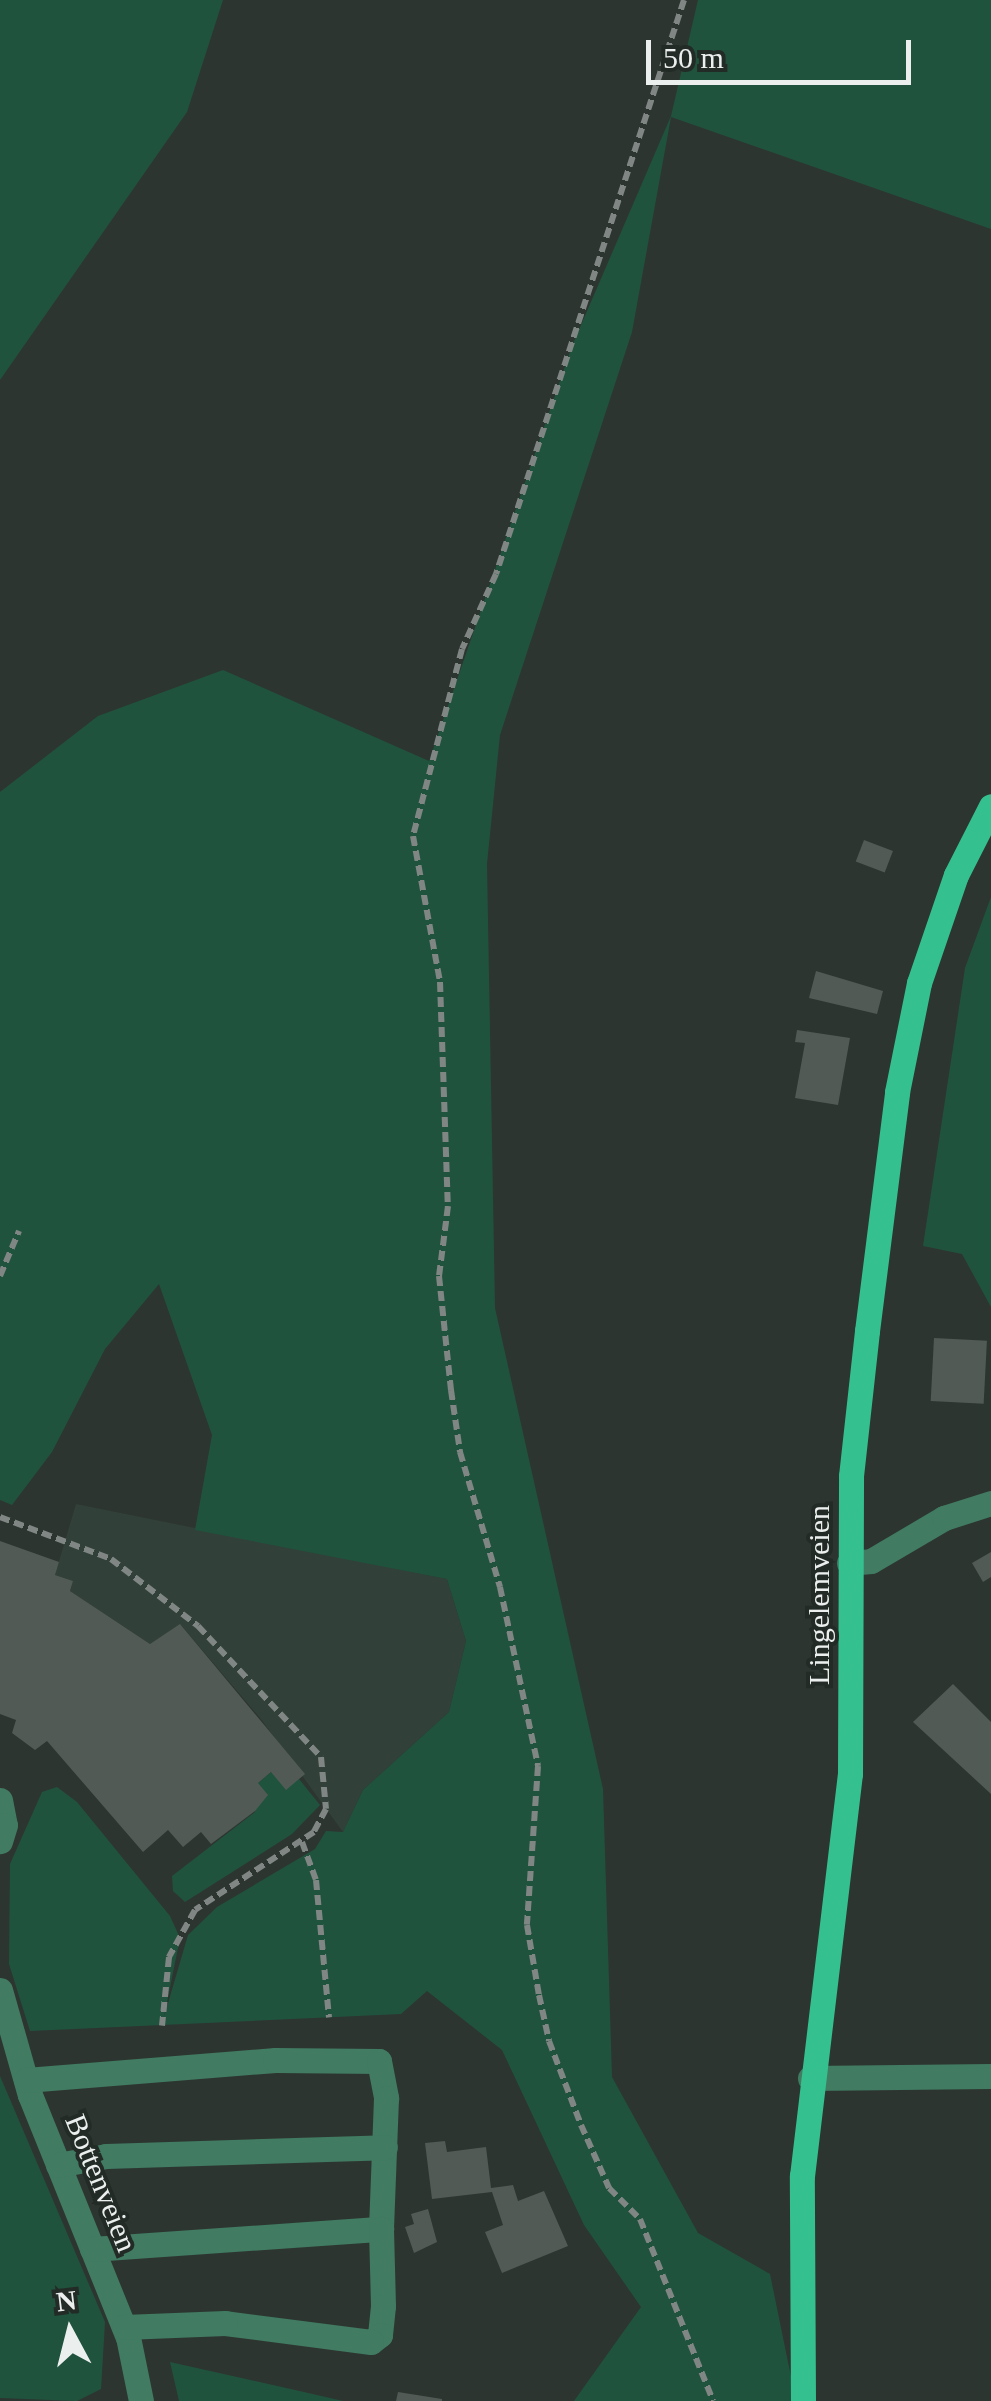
<!DOCTYPE html>
<style>
body{margin:0}
#map{position:relative;width:991px;height:2401px;overflow:hidden;background:#2d3531;font-family:"Times New Roman",serif}
div>[style]{position:absolute}
.built>*{inset:0;background:#314039}
.green>*{inset:0;background:#20533e}
.building>*{inset:0;background:#515a55;transform-origin:0 0}
.path>*{height:6px;margin-top:-3px;transform-origin:0;background:repeating-linear-gradient(90deg,#7f8683 0 10px,transparent 0 15px)}
.minor>*{height:25px;margin:-12.5px;padding:0 12.5px;transform-origin:12.5px;border-radius:12.5px;background:#407b62}
.major>*{height:25px;margin:-12.5px;padding:0 12.5px;transform-origin:12.5px;border-radius:12.5px;background:#34c18f}
span{translate:-50% -50%;white-space:nowrap;text-align:center;line-height:1.15;-webkit-text-stroke:8px #232b27;paint-order:stroke}
.street-label{font-size:30px;color:#ebf0ee}
.north{position:absolute;left:20px;top:2281px;width:100px;height:100px;-webkit-text-stroke:8px #232b27;paint-order:stroke;rotate:353deg;font-size:28px;font-weight:700;line-height:40px;text-align:center;color:#ebf0ee}
.north::after{content:'';display:block;margin:auto;width:35px;height:45px;background:#ebf0ee;clip-path:polygon(50% 0,100% 100%,50% 72%,0 100%)}
.scale{position:absolute;left:646px;top:40px;width:265px;height:45px;box-sizing:border-box;border:5px solid #ebf0ee;border-top:0;padding-left:12px;font-size:30px;line-height:35px;white-space:nowrap;color:#ebf0ee;-webkit-text-stroke:8px #232b27;paint-order:stroke}
</style>
<div id="map">
<div class="built">
<i style="clip-path:polygon(76px 1504px,447px 1579px,466px 1641px,449px 1712px,363px 1790px,343px 1832px,261px 1719px,181px 1625px,150px 1644px,70px 1591px,73px 1581px,55px 1575px)"></i>
</div>
<div class="green">
<i style="clip-path:polygon(0 0,223px 0,187px 112px,0 380px)"></i>
<i style="clip-path:polygon(698px 0,991px 0,991px 229px,671px 117px,632px 332px,500px 735px,487px 864px,495px 1308px,603px 1789px,612px 2077px,698px 2233px,770px 2274px,796px 2401px,574px 2401px,641px 2307px,584px 2225px,502px 2050px,427px 1991px,401px 2014px,30px 2031px,9px 1964px,10px 1864px,42px 1792px,57px 1787px,77px 1802px,170px 1916px,180px 1938px,164px 2017px,188px 1935px,217px 1907px,315px 1849px,326px 1831px,343px 1832px,363px 1790px,449px 1712px,466px 1641px,447px 1579px,195px 1530px,212px 1435px,159px 1284px,105px 1349px,52px 1452px,12px 1505px,0 1500px,0 792px,98px 716px,223px 670px,429px 761px,572px 346px,671px 116px)"></i>
<i style="clip-path:polygon(991px 897px,991px 1307px,962px 1254px,923px 1246px,965px 968px)"></i>
<i style="clip-path:polygon(271px 1772px,299px 1779px,320px 1805px,292px 1834px,185px 1902px,173px 1891px,172px 1876px,255px 1812px,258px 1783px)"></i>
<i style="clip-path:polygon(0 2076px,105px 2322px,101px 2389px,77px 2401px,0 2398px)"></i>
<i style="clip-path:polygon(170px 2362px,304px 2392px,343px 2401px,179px 2401px)"></i>
</div>
<div class="building">
<i style="left:864px;top:840px;width:31px;height:23px;rotate:21deg"></i>
<i style="clip-path:polygon(816px 971px,883px 991px,877px 1014px,809px 998px)"></i>
<i style="clip-path:polygon(797px 1030px,850px 1038px,838px 1105px,795px 1098px,805px 1043px,795px 1042px)"></i>
<i style="left:934px;top:1338px;width:53px;height:63px;rotate:3deg"></i>
<i style="clip-path:polygon(0 1541px,59px 1562px,55px 1575px,73px 1581px,70px 1591px,150px 1644px,180px 1624px,305px 1774px,286px 1790px,271px 1772px,258px 1783px,268px 1795px,255px 1811px,211px 1844px,201px 1832px,183px 1847px,168px 1830px,143px 1852px,47px 1741px,35px 1750px,12px 1733px,16px 1720px,0 1714px)"></i>
<i style="clip-path:polygon(991px 1552px,991px 1577px,983px 1582px,972px 1563px)"></i>
<i style="clip-path:polygon(953px 1684px,991px 1722px,991px 1794px,913px 1722px)"></i>
<i style="clip-path:polygon(445px 2141px,447px 2152px,486px 2147px,491px 2188px,513px 2185px,518px 2201px,544px 2191px,568px 2246px,502px 2273px,485px 2232px,503px 2225px,492px 2192px,432px 2199px,425px 2143px)"></i>
<i style="clip-path:polygon(428px 2209px,437px 2242px,414px 2253px,405px 2227px,414px 2224px,411px 2214px)"></i>
<i style="clip-path:polygon(398px 2392px,442px 2399px,442px 2401px,396px 2401px)"></i>
</div>
<div class="path">
<i style="left:684px;top:0;width:604px;rotate:108.13deg"></i>
<i style="left:496px;top:574px;width:82px;rotate:114.4deg"></i>
<i style="left:462px;top:649px;width:193px;rotate:104.7deg"></i>
<i style="left:413px;top:836px;width:148px;rotate:79.5deg"></i>
<i style="left:440px;top:982px;width:224px;rotate:88deg"></i>
<i style="left:448px;top:1206px;width:71px;rotate:97.3deg"></i>
<i style="left:439px;top:1276px;width:115px;rotate:84deg"></i>
<i style="left:451px;top:1390px;width:63px;rotate:81.7deg"></i>
<i style="left:460px;top:1452px;width:141px;rotate:73.5deg"></i>
<i style="left:500px;top:1587px;width:183px;rotate:78deg"></i>
<i style="left:538px;top:1766px;width:159px;rotate:94deg"></i>
<i style="left:527px;top:1925px;width:71px;rotate:80.3deg"></i>
<i style="left:539px;top:1995px;width:47px;rotate:77.7deg"></i>
<i style="left:549px;top:2041px;width:90px;rotate:69.1deg"></i>
<i style="left:581px;top:2125px;width:69px;rotate:66deg"></i>
<i style="left:609px;top:2188px;width:44px;rotate:45deg"></i>
<i style="left:640px;top:2219px;width:196px;rotate:68.1deg"></i>
<i style="left:0;top:1276px;width:49px;rotate:-67.1deg"></i>
<i style="left:0;top:1517px;width:119px;rotate:20.7deg"></i>
<i style="left:111px;top:1559px;width:110px;rotate:37.6deg"></i>
<i style="left:198px;top:1626px;width:180px;rotate:46.8deg"></i>
<i style="left:321px;top:1757px;width:52px;rotate:84.5deg"></i>
<i style="left:326px;top:1809px;width:26px;rotate:118deg"></i>
<i style="left:314px;top:1832px;width:142px;rotate:146.8deg"></i>
<i style="left:195px;top:1910px;width:54px;rotate:119deg"></i>
<i style="left:169px;top:1957px;width:69px;rotate:95.8deg"></i>
<i style="left:302px;top:1842px;width:40px;rotate:69.8deg"></i>
<i style="left:316px;top:1880px;width:138px;rotate:84.6deg"></i>
</div>
<div class="minor">
<i style="left:849px;top:1563px;width:22px;rotate:-5deg"></i>
<i style="left:871px;top:1561px;width:85px;rotate:-30.5deg"></i>
<i style="left:944px;top:1518px;width:49px;rotate:-17.7deg"></i>
<i style="left:0;top:1800px;width:25px;rotate:79deg"></i>
<i style="left:5px;top:1825px;width:17px;rotate:107deg"></i>
<i style="left:0;top:1990px;width:109px;rotate:74.1deg"></i>
<i style="left:30px;top:2095px;width:261px;rotate:68deg"></i>
<i style="left:128px;top:2337px;width:65px;rotate:78.5deg"></i>
<i style="left:810px;top:2078px;width:181px;rotate:-0.6deg"></i>
<i style="left:26px;top:2080px;width:250px;rotate:-4.6deg"></i>
<i style="left:275px;top:2060px;width:104px;rotate:0.6deg"></i>
<i style="left:379px;top:2061px;width:38px;rotate:79deg"></i>
<i style="left:386px;top:2098px;width:131px;rotate:92.2deg"></i>
<i style="left:58px;top:2165px;width:49px;rotate:-10.6deg"></i>
<i style="left:106px;top:2156px;width:279px;rotate:-1.8deg"></i>
<i style="left:92px;top:2249px;width:290px;rotate:-4deg"></i>
<i style="left:381px;top:2229px;width:77px;rotate:88.5deg"></i>
<i style="left:383px;top:2306px;width:29px;rotate:96deg"></i>
<i style="left:380px;top:2335px;width:11px;rotate:142deg"></i>
<i style="left:371px;top:2342px;width:147px;rotate:-172.6deg"></i>
<i style="left:225px;top:2323px;width:101px;rotate:177.7deg"></i>
</div>
<div class="major">
<i style="left:803px;top:2401px;width:225px;rotate:-90.3deg"></i>
<i style="left:802px;top:2176px;width:405px;rotate:-83.2deg"></i>
<i style="left:850px;top:1774px;width:298px;rotate:-89.8deg"></i>
<i style="left:851px;top:1476px;width:146px;rotate:-83.7deg"></i>
<i style="left:867px;top:1331px;width:241px;rotate:-82.8deg"></i>
<i style="left:897px;top:1092px;width:111px;rotate:-78.6deg"></i>
<i style="left:919px;top:983px;width:114px;rotate:-71.1deg"></i>
<i style="left:956px;top:875px;width:77px;rotate:-63.1deg"></i>
</div>
<div class="street-label">
<span style="left:819px;top:1595px;rotate:-90deg">Lingelemveien</span>
<span style="left:101px;top:2183px;rotate:68deg">Bottenveien</span>
</div>
<div class="north">N</div>
<div class="scale">50 m</div>
</div>
